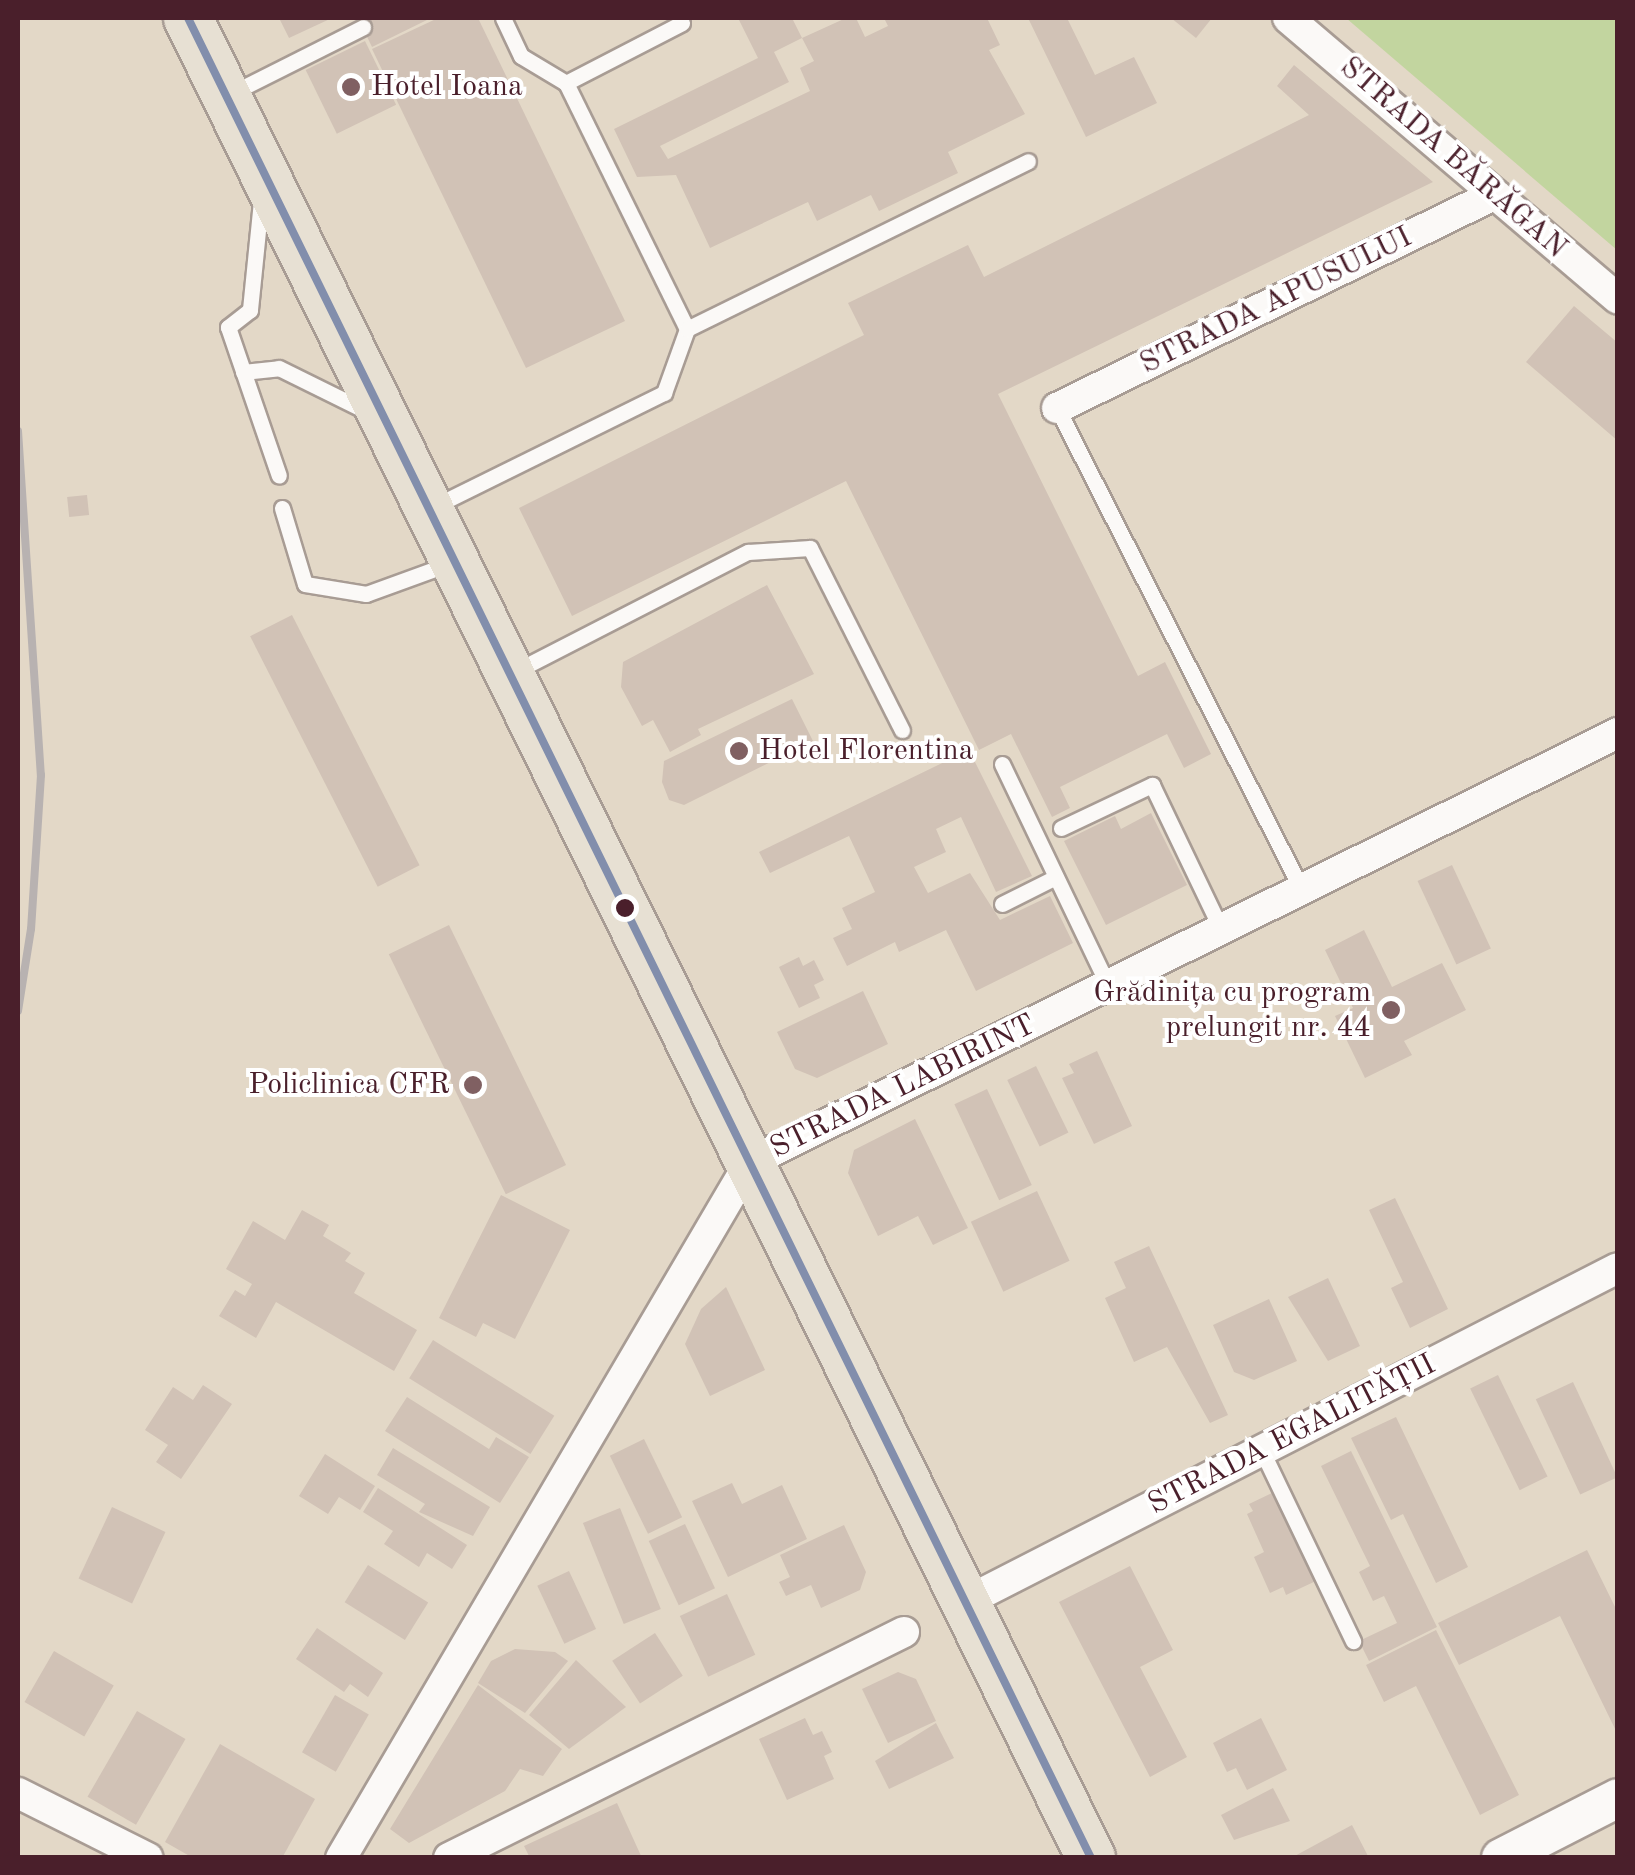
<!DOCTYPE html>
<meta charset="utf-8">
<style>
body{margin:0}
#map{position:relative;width:1635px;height:1875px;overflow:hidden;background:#e3d8c7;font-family:"Old Standard TT",serif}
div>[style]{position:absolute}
.green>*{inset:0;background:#c2d59f}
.building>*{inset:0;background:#d1c2b6;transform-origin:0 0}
.roads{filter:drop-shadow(2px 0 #a89c94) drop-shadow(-2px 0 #a89c94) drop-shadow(0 2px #a89c94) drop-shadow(0 -2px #a89c94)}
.service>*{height:15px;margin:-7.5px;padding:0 7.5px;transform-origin:7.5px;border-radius:7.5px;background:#fbf9f7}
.minor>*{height:30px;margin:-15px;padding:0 15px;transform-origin:15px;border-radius:15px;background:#fbf9f7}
.tertiary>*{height:38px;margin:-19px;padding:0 19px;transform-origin:19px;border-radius:19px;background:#fbf9f7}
.primary>*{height:48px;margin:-24px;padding:0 24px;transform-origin:24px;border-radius:24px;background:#e7e0d3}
.rail>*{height:8px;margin:-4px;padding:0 4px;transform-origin:4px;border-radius:4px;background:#b8b2b1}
.bus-1>*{height:8px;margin:-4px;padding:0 4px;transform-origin:4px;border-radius:4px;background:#828eac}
.dots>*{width:28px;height:28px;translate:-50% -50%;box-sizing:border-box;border:5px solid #fff;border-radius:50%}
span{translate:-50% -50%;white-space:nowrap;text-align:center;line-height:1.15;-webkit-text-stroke:8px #fff;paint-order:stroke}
.poi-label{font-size:30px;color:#4a1f2b}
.left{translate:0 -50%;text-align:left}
.right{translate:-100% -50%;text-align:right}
.street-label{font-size:30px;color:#4a1f2b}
.frame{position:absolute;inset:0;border:20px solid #4a1f2b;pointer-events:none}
</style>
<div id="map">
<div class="green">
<i style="clip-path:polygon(1346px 18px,1617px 18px,1617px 250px)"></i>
</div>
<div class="building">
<i style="clip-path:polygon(279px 18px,332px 18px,289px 38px)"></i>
<i style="clip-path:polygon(358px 18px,431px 18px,372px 47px)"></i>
<i style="clip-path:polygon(438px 18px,478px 18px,625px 321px,526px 368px,372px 49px)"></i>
<i style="clip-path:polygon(738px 18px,792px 18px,802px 38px,774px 52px,789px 82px,660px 146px,668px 159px,810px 91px,800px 68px,814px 61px,802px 38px,846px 18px,856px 18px,865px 37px,888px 26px,884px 18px,987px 18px,1000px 45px,989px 50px,1025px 114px,948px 152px,958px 173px,879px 211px,871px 195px,817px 221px,808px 202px,710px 248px,676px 175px,637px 177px,614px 129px,758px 58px)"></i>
<i style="clip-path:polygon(1028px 18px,1067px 18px,1095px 75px,1134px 57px,1157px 103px,1086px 137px)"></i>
<i style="clip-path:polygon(1171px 18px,1212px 18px,1196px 38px)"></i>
<i style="left:365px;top:41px;width:71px;height:66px;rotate:64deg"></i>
<i style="clip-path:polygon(1294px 65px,1433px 182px,998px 394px,1138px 676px,1165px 662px,1211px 754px,1184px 768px,1167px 734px,1060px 787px,1070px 808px,1052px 817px,1011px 734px,979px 750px,846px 481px,572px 616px,519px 508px,864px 335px,848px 303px,968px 245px,984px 277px,1309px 115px,1277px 86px)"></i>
<i style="clip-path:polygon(1574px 306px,1618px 343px,1618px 441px,1526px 362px)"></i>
<i style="left:87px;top:495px;width:20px;height:20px;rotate:84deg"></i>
<i style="clip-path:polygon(767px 585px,814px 674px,698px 729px,701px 735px,670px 752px,653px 720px,642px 726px,621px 687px,623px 662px)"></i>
<i style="left:292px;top:615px;width:281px;height:47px;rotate:63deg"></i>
<i style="clip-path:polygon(792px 699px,813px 741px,684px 805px,669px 800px,662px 782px,664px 761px)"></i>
<i style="clip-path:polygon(969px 750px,1032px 876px,996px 892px,961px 817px,936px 829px,946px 852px,914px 867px,928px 893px,970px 873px,1000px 920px,1050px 896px,1073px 943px,976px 991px,946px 930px,899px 952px,895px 942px,847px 966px,833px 938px,852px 929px,842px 908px,875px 892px,849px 836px,770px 873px,759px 852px)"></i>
<i style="clip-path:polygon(1151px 813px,1187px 885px,1106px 925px,1064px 841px,1115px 816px,1121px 829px)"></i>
<i style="left:1452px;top:865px;width:92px;height:38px;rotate:65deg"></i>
<i style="left:449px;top:925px;width:267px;height:67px;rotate:64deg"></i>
<i style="clip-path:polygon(1364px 930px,1392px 987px,1442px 963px,1466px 1010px,1404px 1041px,1412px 1055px,1365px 1078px,1335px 1016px,1353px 1008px,1325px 950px)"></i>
<i style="clip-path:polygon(799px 957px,803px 966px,814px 960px,824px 980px,814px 985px,820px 998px,799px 1008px,779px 967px)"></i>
<i style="clip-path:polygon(863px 991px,888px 1044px,817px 1078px,795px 1069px,777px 1032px)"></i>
<i style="clip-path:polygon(1097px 1051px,1132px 1126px,1094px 1144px,1062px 1078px,1074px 1073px,1069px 1064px)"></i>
<i style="left:1036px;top:1066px;width:74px;height:32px;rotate:64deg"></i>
<i style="left:987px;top:1089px;width:106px;height:36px;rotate:65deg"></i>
<i style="clip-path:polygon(915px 1119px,968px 1228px,933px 1245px,918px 1216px,878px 1236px,848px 1173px,854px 1150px)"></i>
<i style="left:1037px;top:1191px;width:77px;height:73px;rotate:65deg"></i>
<i style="clip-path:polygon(501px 1195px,570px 1230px,515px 1339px,483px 1323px,476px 1337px,439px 1318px)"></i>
<i style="clip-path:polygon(1395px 1198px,1448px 1309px,1410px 1328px,1391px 1288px,1403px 1282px,1369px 1210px)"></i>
<i style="clip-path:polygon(302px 1210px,329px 1225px,323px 1236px,351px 1253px,345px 1261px,365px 1273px,354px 1293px,417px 1330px,394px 1371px,276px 1302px,256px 1338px,219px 1316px,235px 1290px,245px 1296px,252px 1284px,226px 1269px,253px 1221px,285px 1240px)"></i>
<i style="clip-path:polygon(1149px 1246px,1228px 1415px,1210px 1423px,1167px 1347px,1134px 1362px,1105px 1298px,1126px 1288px,1114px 1262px)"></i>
<i style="clip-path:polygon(1328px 1278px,1360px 1346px,1328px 1361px,1288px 1297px)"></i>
<i style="clip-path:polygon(726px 1287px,765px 1370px,710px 1396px,685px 1344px,701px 1309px)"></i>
<i style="clip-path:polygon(1269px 1299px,1297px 1361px,1254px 1380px,1234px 1372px,1213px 1325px)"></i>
<i style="left:433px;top:1340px;width:143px;height:45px;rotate:32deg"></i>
<i style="left:1498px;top:1375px;width:113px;height:31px;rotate:64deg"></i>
<i style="left:1573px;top:1382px;width:105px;height:41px;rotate:65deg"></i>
<i style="clip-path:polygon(203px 1385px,232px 1404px,181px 1479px,156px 1462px,168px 1445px,145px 1430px,173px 1387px,193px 1400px)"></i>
<i style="clip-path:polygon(407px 1397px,489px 1449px,496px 1437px,529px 1457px,500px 1503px,385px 1431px)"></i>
<i style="clip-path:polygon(1396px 1417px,1468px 1567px,1436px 1583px,1403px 1514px,1391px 1520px,1351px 1438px)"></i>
<i style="left:644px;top:1439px;width:87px;height:38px;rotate:64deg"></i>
<i style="clip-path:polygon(393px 1448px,490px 1507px,473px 1536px,419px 1512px,425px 1504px,377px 1475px)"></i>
<i style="clip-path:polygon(1351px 1451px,1437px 1627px,1369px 1661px,1359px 1641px,1397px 1623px,1384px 1596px,1373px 1601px,1359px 1572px,1370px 1566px,1321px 1466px)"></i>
<i style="clip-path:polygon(325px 1454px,375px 1486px,360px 1510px,339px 1497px,328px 1514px,299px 1496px)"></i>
<i style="clip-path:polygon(732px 1483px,742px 1504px,782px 1485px,807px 1539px,728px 1577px,692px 1501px)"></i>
<i style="clip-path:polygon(378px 1488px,467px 1545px,452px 1569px,427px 1553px,419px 1567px,384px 1544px,393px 1531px,363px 1512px)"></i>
<i style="clip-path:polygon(1276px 1491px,1318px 1580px,1286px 1595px,1283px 1587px,1270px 1593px,1254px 1557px,1264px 1552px,1247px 1514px,1253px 1511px,1249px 1504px)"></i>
<i style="left:112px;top:1507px;width:59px;height:79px;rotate:25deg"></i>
<i style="left:620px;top:1508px;width:109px;height:40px;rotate:68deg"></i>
<i style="left:685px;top:1524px;width:71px;height:40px;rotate:65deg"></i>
<i style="clip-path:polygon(844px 1525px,866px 1572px,860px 1590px,821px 1608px,811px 1585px,786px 1596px,779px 1582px,790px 1577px,780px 1555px)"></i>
<i style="clip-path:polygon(1587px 1550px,1618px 1613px,1618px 1735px,1560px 1616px,1459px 1665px,1438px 1623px)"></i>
<i style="left:368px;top:1565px;width:71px;height:44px;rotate:32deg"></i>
<i style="clip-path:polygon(1130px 1566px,1173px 1650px,1140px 1667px,1187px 1757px,1150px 1777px,1059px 1602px)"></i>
<i style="left:569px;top:1571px;width:64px;height:35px;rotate:65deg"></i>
<i style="left:727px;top:1594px;width:67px;height:52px;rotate:65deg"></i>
<i style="clip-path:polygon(317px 1628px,383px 1673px,368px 1697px,350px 1684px,344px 1692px,296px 1659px)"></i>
<i style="clip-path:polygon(1436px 1630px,1519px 1795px,1480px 1815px,1416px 1686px,1384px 1702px,1366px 1665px)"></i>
<i style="left:655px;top:1633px;width:51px;height:51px;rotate:57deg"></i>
<i style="clip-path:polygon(515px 1649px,555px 1652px,568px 1661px,525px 1713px,478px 1683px,491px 1661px)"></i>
<i style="left:54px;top:1651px;width:69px;height:59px;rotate:30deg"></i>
<i style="clip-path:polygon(576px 1660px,626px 1707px,569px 1749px,529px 1715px)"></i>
<i style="clip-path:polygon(898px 1672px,916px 1679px,936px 1721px,888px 1743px,862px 1689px)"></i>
<i style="clip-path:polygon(478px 1685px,562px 1749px,543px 1776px,520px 1769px,505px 1791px,409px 1843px,390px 1829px)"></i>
<i style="left:335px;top:1695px;width:39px;height:66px;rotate:30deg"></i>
<i style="left:137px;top:1711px;width:56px;height:99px;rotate:30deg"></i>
<i style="clip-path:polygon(805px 1718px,813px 1735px,822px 1731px,832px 1752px,824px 1756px,834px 1779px,787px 1800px,759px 1739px)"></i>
<i style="clip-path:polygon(1261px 1718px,1287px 1770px,1247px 1790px,1236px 1768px,1227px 1772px,1213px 1743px)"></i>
<i style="clip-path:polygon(936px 1723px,954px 1758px,889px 1789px,875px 1761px)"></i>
<i style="clip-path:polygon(220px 1744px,315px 1799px,282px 1858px,193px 1858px,165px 1842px)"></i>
<i style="clip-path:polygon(1273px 1788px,1290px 1821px,1234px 1840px,1221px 1815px)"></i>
<i style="clip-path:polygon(617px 1803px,642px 1858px,530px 1858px,524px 1846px)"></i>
<i style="clip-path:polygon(1352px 1825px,1369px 1858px,1291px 1858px)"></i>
</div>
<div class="roads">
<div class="service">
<i style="left:503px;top:18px;width:42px;rotate:64.7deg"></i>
<i style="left:521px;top:56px;width:52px;rotate:31deg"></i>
<i style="left:682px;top:23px;width:131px;rotate:152.7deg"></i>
<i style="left:566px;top:83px;width:274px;rotate:63.8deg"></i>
<i style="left:230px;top:94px;width:149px;rotate:-26.7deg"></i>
<i style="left:261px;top:201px;width:110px;rotate:95.8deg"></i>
<i style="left:250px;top:310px;width:28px;rotate:142deg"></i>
<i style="left:228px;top:327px;width:157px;rotate:71.1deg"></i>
<i style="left:243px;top:372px;width:36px;rotate:-6deg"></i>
<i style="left:279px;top:368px;width:99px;rotate:26.3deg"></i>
<i style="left:1057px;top:408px;width:541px;rotate:63.06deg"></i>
<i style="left:433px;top:507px;width:258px;rotate:-26.3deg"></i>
<i style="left:664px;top:393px;width:68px;rotate:-70.2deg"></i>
<i style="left:687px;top:329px;width:380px;rotate:-26.2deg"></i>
<i style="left:282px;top:508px;width:79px;rotate:73.2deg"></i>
<i style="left:305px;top:584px;width:62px;rotate:9.3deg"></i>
<i style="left:366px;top:594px;width:90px;rotate:-20deg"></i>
<i style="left:516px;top:671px;width:261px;rotate:-27.2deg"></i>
<i style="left:748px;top:552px;width:62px;rotate:-3.7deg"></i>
<i style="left:810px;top:548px;width:204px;rotate:63.2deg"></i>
<i style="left:1002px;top:764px;width:245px;rotate:64.4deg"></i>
<i style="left:1061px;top:828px;width:101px;rotate:-25.3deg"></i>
<i style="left:1152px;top:785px;width:160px;rotate:64.4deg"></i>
<i style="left:1002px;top:904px;width:60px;rotate:-26.6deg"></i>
<i style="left:1262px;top:1451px;width:211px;rotate:64.4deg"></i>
</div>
<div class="minor">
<i style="left:1288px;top:18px;width:433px;rotate:40.4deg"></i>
<i style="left:1057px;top:408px;width:487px;rotate:-26deg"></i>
<i style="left:965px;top:1602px;width:733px;rotate:-27.09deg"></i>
<i style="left:18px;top:1793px;width:145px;rotate:26.6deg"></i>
<i style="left:341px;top:1858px;width:807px;rotate:-59.56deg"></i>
<i style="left:750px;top:1162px;width:968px;rotate:-26.3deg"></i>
<i style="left:449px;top:1858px;width:508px;rotate:-26.41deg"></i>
</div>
<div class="tertiary">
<i style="left:1501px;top:1858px;width:131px;rotate:-27.1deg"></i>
</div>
<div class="primary">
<i style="left:188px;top:18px;width:2050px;rotate:63.86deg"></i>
</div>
</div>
<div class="rail">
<i style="left:18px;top:431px;width:345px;rotate:86.2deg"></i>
<i style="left:41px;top:775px;width:154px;rotate:93.7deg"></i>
<i style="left:31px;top:929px;width:83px;rotate:99deg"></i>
</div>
<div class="bus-1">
<i style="left:188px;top:18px;width:2050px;rotate:63.86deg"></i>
</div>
<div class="dots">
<i style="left:351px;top:87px;background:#806062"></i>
<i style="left:739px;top:751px;background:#806062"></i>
<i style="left:625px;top:908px;background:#4a1f2b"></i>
<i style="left:1391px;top:1010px;background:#806062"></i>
<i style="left:473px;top:1085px;background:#806062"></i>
</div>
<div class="poi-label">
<span class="left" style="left:371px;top:87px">Hotel Ioana</span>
<span class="left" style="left:759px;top:751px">Hotel Florentina</span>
<span class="right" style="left:1371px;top:1010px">Grădinița cu program<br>prelungit nr. 44</span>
<span class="right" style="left:450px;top:1085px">Policlinica CFR</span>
</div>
<div class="street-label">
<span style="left:1453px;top:158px;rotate:41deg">STRADA BĂRĂGAN</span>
<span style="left:1276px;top:301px;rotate:-26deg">STRADA APUSULUI</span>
<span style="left:903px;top:1087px;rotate:-26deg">STRADA LABIRINT</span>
<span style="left:1292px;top:1435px;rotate:-27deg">STRADA EGALITĂȚII</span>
</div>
<div class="frame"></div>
</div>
